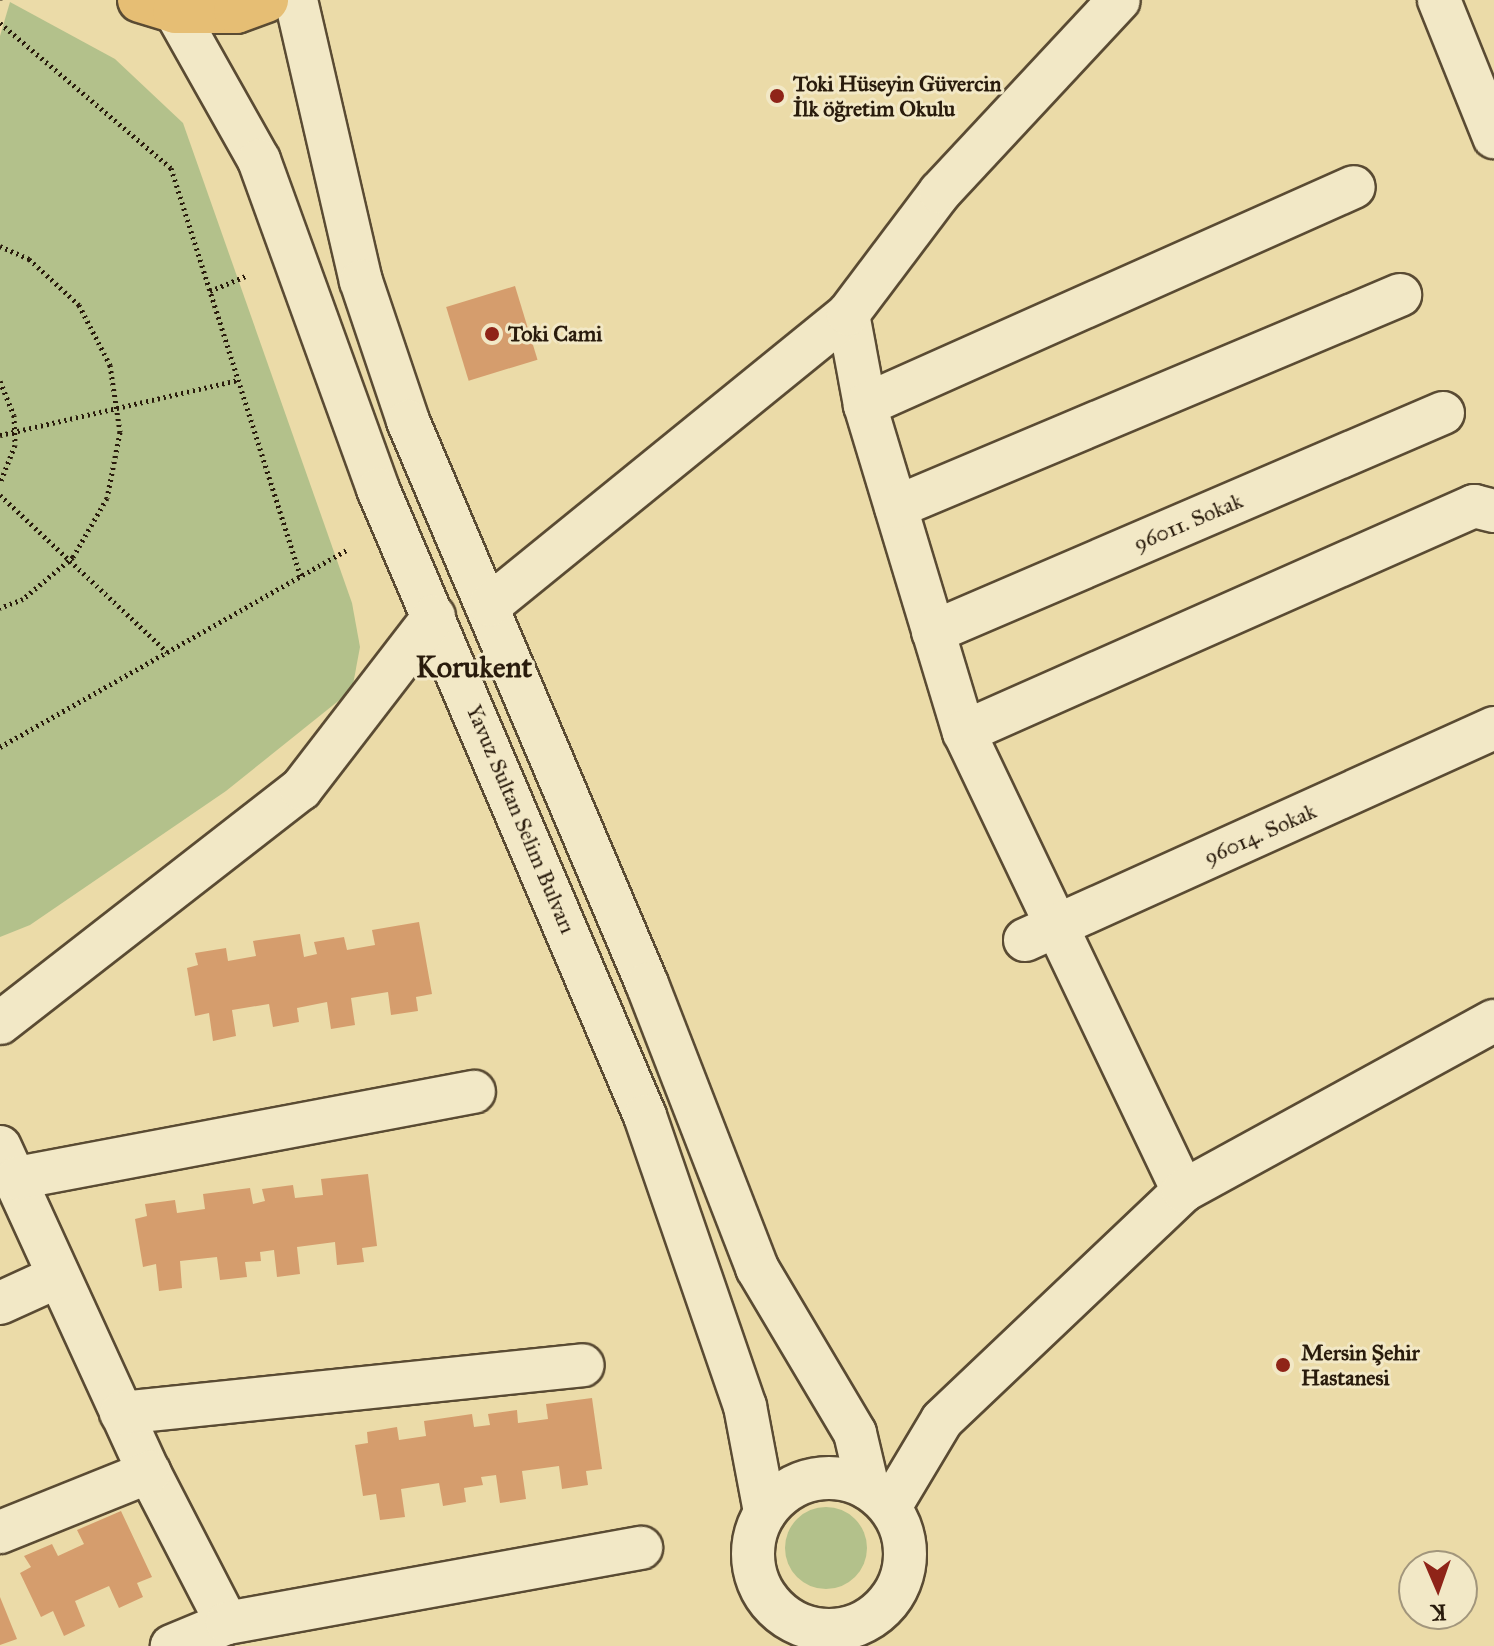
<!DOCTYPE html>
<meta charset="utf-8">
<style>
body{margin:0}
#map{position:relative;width:1494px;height:1646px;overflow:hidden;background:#ebdba8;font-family:"IM FELL Great Primer",serif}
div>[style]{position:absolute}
.green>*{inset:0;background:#b3c18b}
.round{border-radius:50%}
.building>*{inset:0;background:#d59d6d;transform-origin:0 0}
.path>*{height:5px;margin-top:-2.5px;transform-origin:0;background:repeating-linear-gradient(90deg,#291b0c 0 2px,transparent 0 6px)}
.roads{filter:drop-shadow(2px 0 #5a4b33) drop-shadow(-2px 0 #5a4b33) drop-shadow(0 2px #5a4b33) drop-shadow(0 -2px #5a4b33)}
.minor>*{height:42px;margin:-21px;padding:0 21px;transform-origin:21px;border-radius:21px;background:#f2e8c6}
.minor>.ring{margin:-21px;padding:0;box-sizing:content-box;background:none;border:42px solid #f2e8c6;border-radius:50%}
.major>*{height:44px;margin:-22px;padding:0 22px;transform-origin:22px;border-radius:22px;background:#e6be74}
.dots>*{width:22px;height:22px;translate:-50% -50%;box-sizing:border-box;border:4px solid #f2e8c6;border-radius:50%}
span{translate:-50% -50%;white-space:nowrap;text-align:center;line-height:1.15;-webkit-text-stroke:6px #f2e8c6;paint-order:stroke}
.poi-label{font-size:22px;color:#291b0c;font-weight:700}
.left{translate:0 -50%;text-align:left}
.street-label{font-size:22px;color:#291b0c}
.district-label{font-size:30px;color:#291b0c;font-weight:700}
.north{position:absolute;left:1398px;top:1550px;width:80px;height:80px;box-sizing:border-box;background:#f2e8c6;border:2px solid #a2967c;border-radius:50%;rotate:178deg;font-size:22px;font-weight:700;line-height:32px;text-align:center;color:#291b0c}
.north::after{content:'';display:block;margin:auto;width:28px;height:36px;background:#8f2418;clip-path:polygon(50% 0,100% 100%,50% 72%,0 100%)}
</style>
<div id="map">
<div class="green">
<i style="clip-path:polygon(10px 2px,115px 59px,183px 123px,352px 603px,360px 647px,352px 690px,226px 791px,30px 925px,0 937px,0 36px)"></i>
<i class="round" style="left:785px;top:1507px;width:82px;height:82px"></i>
</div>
<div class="building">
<i style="left:515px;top:286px;width:77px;height:72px;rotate:73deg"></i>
<i style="clip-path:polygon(419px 922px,432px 994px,416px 997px,418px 1011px,391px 1015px,388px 992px,351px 998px,355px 1025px,331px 1029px,327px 1002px,297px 1008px,299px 1022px,273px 1027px,269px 1004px,232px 1010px,236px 1036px,213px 1041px,209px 1013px,195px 1016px,187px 968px,198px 965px,195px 953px,226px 948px,228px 961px,256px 956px,253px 941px,300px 934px,304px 957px,317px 954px,314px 942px,344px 937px,347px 950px,375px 945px,372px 930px)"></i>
<i style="clip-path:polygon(368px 1174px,377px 1246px,362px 1248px,364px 1262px,337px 1265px,335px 1242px,297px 1247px,300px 1274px,277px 1277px,274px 1250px,260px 1252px,261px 1261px,245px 1262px,247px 1277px,220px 1280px,217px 1257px,180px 1261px,182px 1288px,159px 1291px,156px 1264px,143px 1267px,135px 1219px,147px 1216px,145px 1204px,175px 1200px,177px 1213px,205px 1209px,203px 1194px,250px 1188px,253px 1204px,265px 1201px,262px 1189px,293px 1185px,295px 1198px,323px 1195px,321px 1179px)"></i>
<i style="clip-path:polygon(592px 1398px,602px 1469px,586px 1471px,588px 1485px,562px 1489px,559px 1466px,522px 1471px,526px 1499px,500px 1503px,496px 1475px,481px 1477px,483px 1485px,464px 1488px,466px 1502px,443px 1506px,439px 1483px,401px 1489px,405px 1517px,380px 1520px,376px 1494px,363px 1496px,355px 1445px,368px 1443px,367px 1432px,397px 1427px,399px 1440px,426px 1436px,424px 1421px,472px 1414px,474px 1427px,490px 1425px,488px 1414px,517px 1410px,518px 1423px,548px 1419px,546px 1404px)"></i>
<i style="clip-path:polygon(121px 1511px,152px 1577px,137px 1583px,143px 1597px,119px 1608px,109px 1586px,75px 1601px,85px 1626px,64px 1636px,53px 1611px,41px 1617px,20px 1573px,31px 1567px,24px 1556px,52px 1544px,58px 1556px,84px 1544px,77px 1530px)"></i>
<i style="clip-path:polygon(0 1597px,17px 1639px,0 1645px)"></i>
</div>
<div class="path">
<i style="left:0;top:1px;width:1px;rotate:-90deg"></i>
<i style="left:0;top:23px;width:224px;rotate:40.3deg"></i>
<i style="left:171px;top:168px;width:429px;rotate:72.4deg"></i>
<i style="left:0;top:246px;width:32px;rotate:24deg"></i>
<i style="left:29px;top:259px;width:68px;rotate:42.6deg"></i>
<i style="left:79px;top:305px;width:68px;rotate:62.7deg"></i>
<i style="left:110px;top:365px;width:68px;rotate:81.5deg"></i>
<i style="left:120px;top:432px;width:67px;rotate:101.1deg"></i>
<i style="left:107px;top:498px;width:68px;rotate:120deg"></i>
<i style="left:73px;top:557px;width:65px;rotate:140deg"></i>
<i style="left:23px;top:599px;width:25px;rotate:159deg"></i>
<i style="left:210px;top:291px;width:41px;rotate:-22.8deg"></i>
<i style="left:0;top:381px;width:37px;rotate:68deg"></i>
<i style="left:14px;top:415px;width:30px;rotate:88deg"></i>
<i style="left:15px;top:445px;width:41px;rotate:111.5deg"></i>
<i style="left:0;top:435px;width:244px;rotate:-13deg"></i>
<i style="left:0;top:495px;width:229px;rotate:43.2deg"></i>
<i style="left:0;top:747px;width:400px;rotate:-29.6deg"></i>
</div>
<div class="roads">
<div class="minor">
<i style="left:296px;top:0;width:288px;rotate:77deg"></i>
<i style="left:361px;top:281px;width:148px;rotate:71.4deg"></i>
<i style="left:408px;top:421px;width:612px;rotate:67deg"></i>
<i style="left:647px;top:984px;width:305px;rotate:68.8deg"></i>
<i style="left:757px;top:1268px;width:192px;rotate:59.3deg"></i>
<i style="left:855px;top:1433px;width:57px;rotate:76.7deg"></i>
<i style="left:1439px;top:0;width:148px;rotate:68.1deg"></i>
<i style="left:175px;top:11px;width:171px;rotate:60.6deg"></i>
<i style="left:259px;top:160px;width:350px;rotate:70.1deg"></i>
<i style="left:378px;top:489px;width:681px;rotate:66.93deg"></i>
<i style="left:645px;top:1116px;width:307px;rotate:71deg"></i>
<i style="left:745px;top:1406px;width:108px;rotate:79.3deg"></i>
<i style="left:848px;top:314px;width:93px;rotate:79.4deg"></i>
<i style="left:865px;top:405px;width:342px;rotate:73.2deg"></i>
<i style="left:964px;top:732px;width:509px;rotate:64.49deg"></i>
<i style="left:865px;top:405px;width:535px;rotate:-24.03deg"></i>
<i style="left:896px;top:507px;width:547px;rotate:-22.81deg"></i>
<i style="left:490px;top:605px;width:461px;rotate:-39.1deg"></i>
<i style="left:848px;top:314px;width:153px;rotate:-53deg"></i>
<i style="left:940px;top:192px;width:262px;rotate:-47deg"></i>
<i style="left:933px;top:632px;width:555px;rotate:-23.24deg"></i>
<i style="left:964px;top:732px;width:558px;rotate:-23.9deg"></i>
<i style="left:1474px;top:506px;width:21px;rotate:14deg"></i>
<i style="left:1025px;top:940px;width:515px;rotate:-24.32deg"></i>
<i style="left:0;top:1023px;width:381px;rotate:-37.9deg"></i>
<i style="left:301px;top:789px;width:218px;rotate:-52.4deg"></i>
<i style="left:0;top:1147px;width:358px;rotate:65.4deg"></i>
<i style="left:149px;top:1472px;width:170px;rotate:62.7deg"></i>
<i style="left:227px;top:1623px;width:60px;rotate:157.3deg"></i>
<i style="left:17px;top:1178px;width:465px;rotate:-10.7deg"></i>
<i style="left:0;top:1303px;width:63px;rotate:-24.5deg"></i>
<i style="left:121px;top:1413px;width:464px;rotate:-5.9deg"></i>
<i class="ring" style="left:753px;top:1478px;width:110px;height:110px"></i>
<i style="left:890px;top:1507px;width:101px;rotate:-59.1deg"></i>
<i style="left:942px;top:1420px;width:332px;rotate:-43.5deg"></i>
<i style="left:1183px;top:1191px;width:354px;rotate:-28.7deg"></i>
<i style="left:0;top:1532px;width:161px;rotate:-21.9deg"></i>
<i style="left:227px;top:1623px;width:421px;rotate:-10.3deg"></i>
</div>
<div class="major">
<i style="left:140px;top:0;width:37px;rotate:17deg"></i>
<i style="left:175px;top:11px;width:61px"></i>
<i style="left:236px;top:11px;width:32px;rotate:-20deg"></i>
</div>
</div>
<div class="dots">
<i style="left:777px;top:96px;background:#8f2418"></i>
<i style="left:492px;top:334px;background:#8f2418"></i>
<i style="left:1283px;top:1365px;background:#8f2418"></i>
</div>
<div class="poi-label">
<span class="left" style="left:793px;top:96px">Toki Hüseyin Güvercin<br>İlk öğretim Okulu</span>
<span class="left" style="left:508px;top:334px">Toki Cami</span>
<span class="left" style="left:1301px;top:1365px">Mersin Şehir<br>Hastanesi</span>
</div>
<div class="street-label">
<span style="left:1188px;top:522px;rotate:-23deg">96011. Sokak</span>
<span style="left:521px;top:819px;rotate:67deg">Yavuz Sultan Selim Bulvarı</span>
<span style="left:1260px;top:834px;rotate:-24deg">96014. Sokak</span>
</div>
<div class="district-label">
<span style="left:474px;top:667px">Korukent</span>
</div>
<div class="north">K</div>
</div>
